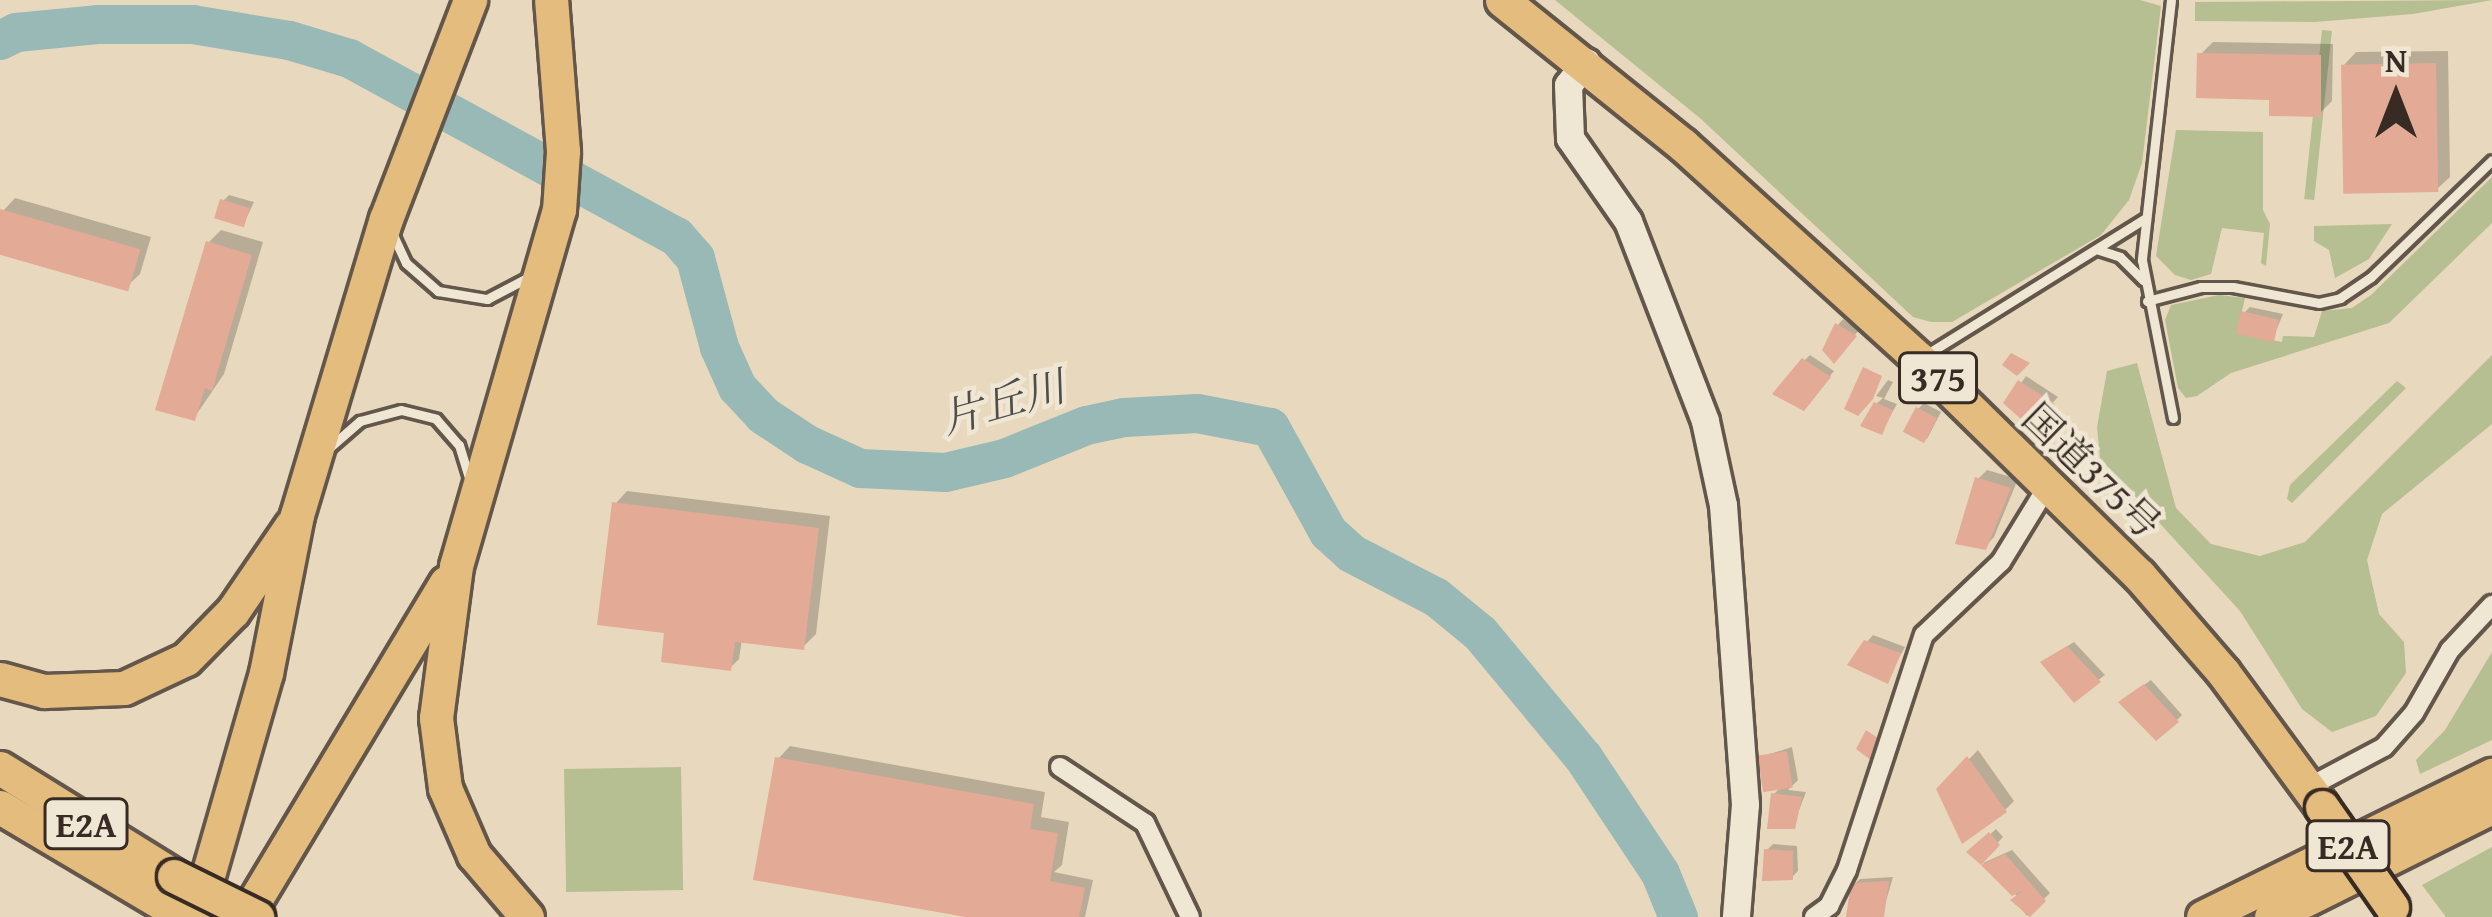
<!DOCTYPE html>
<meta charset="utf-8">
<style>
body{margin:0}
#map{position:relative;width:2492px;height:917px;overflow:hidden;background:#e8d8bd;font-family:"Gentium Book Plus","Noto Serif JP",serif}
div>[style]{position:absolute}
.green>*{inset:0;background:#b5bf91;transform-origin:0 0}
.shadow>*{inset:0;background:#0003}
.river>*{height:39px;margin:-19.5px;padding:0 19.5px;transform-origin:19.5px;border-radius:19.5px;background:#98b9b5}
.building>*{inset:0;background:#e3aa96;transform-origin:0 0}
.roads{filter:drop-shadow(3px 0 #63564a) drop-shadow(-3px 0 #63564a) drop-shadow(0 3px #63564a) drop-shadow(0 -3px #63564a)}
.lane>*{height:9px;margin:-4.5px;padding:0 4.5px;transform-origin:4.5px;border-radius:4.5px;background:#f0e6d4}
.street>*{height:18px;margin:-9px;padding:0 9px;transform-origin:9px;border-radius:9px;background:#f0e6d4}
.secondary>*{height:27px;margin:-13.5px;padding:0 13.5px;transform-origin:13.5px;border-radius:13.5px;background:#f0e6d4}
.highway>*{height:33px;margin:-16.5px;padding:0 16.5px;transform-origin:16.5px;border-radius:16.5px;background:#e4bc7e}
.bridges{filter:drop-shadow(3px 0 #372b24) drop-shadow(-3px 0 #372b24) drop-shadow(0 3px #372b24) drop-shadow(0 -3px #372b24)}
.highway-bridge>*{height:33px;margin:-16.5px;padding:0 16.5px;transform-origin:16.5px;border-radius:16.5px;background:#e4bc7e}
span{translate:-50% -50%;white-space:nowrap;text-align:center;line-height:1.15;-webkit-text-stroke:9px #f0e6d4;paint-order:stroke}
.shield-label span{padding:3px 9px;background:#f0e6d4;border:3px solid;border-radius:9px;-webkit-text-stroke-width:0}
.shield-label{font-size:36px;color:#372b24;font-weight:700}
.street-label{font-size:39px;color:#372b24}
.water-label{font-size:42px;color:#4f4e48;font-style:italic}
.north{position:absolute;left:2336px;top:36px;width:120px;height:120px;-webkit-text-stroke:9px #f0e6d4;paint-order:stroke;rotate:0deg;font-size:33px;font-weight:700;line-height:48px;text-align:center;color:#372b24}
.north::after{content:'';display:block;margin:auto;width:42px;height:54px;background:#372b24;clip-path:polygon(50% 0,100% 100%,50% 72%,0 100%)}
</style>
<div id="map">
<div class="green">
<i style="clip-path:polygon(1555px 0,2140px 0,2161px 6px,2142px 163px,2129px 200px,2101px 235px,1952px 322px,1931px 322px,1913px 317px,1701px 119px)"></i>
<i style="clip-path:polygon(2492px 0,2413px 14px,2315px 22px,2195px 21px,2195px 2px)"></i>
<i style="left:2322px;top:30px;width:10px;height:170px;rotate:6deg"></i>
<i style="clip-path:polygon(2176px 130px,2263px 132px,2263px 210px,2270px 224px,2266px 266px,2261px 263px,2264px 233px,2222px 228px,2211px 274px,2191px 280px,2175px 275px,2156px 256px)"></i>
<i style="clip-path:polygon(2492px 177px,2492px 223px,2389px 323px,2231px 373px,2197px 396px,2186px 398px,2178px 388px,2165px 320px,2171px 305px,2219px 295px,2245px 298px,2237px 333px,2282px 342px,2283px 336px,2314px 337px,2322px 311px,2352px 308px,2371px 295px)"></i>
<i style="clip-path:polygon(2392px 224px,2369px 259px,2335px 278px,2329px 250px,2314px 241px,2314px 226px)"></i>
<i style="clip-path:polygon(2492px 355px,2492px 424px,2382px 514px,2367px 560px,2379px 614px,2404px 642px,2406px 673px,2376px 716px,2332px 732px,2302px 709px,2240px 611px,2100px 458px,2097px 427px,2107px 371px,2137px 363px,2176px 508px,2211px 544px,2260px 556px,2305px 542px)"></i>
<i style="clip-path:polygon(2397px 381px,2406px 388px,2292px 503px,2287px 499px,2290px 485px)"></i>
<i style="clip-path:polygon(2492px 652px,2492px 740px,2420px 774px,2416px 760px,2445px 730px)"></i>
<i style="left:681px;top:767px;width:123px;height:117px;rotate:89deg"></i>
<i style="clip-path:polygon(2492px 847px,2492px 917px,2446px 917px,2422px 885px)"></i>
</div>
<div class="shadow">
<i style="clip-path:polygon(2213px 42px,2333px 44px,2332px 101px,2319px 114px,2272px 97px,2200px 55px)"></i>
<i style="clip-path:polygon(2448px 51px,2450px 177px,2437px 189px,2344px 65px,2356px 52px)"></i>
<i style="clip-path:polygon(229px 195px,254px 202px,244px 223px,223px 201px)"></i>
<i style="clip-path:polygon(15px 198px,151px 237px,140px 274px,127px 286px,0 250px,3px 211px)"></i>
<i style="clip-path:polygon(221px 230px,263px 242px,224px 374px,194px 418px,208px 243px)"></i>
<i style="clip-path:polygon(2250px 307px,2283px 314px,2273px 338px,2244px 313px)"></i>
<i style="clip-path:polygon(1843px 319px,1860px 329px,1834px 359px,1838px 325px)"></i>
<i style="clip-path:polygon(1810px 355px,1834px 371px,1809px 402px,1804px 361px)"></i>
<i style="clip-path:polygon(2026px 376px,2058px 397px,2032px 425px,2007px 403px)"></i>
<i style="clip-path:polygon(1888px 380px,1893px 382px,1884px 399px,1897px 404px,1881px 432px,1876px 404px,1883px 398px,1876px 396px)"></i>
<i style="clip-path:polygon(1924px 403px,1941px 412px,1927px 439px,1918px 409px)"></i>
<i style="clip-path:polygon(1987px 470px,2018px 479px,1994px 537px,1985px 547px,1978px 479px)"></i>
<i style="clip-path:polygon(627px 491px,830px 516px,816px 634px,803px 647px,742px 639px,739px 659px,730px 668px,667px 635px,615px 504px)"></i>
<i style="clip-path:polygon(1873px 635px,1905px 647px,1887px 680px,1867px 642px)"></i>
<i style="clip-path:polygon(2074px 642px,2105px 675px,2075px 698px,2050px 657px)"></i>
<i style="clip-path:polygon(2151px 680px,2182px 715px,2177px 720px,2127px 697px)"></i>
<i style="clip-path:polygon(790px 746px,1045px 792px,1041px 817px,1069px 822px,1062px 865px,1054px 872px,1093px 880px,1085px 917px,983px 917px,778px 759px)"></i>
<i style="clip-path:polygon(1792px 747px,1798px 780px,1788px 790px,1806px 792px,1793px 826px,1773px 795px,1782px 786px,1760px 757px)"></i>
<i style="clip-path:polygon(1978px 750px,2014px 801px,2005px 810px,1939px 790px)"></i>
<i style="clip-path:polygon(1996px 829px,2003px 837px,1981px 861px,1971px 852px)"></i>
<i style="clip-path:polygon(1773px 844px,1797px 846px,1798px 871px,1792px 877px,1767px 850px)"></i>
<i style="clip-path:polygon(2012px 850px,2050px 893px,2027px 916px,2014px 900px,2017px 896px,1983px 863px)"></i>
<i style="clip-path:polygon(1893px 877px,1882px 915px,1849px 917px,1853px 885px,1860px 879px)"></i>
</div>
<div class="river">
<i style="left:0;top:40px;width:18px;rotate:-27deg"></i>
<i style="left:16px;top:32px;width:81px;rotate:-5.6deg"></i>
<i style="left:97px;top:24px;width:95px"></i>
<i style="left:192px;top:24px;width:98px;rotate:9.4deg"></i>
<i style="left:289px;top:40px;width:63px;rotate:16.7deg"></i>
<i style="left:349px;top:58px;width:372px;rotate:28.6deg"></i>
<i style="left:676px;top:236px;width:29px;rotate:49deg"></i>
<i style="left:695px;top:258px;width:92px;rotate:74.9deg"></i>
<i style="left:719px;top:347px;width:44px;rotate:65.8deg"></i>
<i style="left:737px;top:387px;width:38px;rotate:47deg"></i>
<i style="left:763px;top:415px;width:53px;rotate:33.4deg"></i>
<i style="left:807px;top:444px;width:58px;rotate:24.4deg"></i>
<i style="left:860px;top:468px;width:85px;rotate:2.7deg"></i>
<i style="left:945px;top:472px;width:61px;rotate:-13.3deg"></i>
<i style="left:1004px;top:458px;width:88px;rotate:-21.9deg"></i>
<i style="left:1086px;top:425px;width:39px;rotate:-12deg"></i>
<i style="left:1124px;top:417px;width:73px;rotate:-3.1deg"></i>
<i style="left:1197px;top:413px;width:74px;rotate:10.9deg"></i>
<i style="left:1270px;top:427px;width:120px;rotate:61.1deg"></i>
<i style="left:1328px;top:532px;width:31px;rotate:42deg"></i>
<i style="left:1351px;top:553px;width:96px;rotate:27.4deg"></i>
<i style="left:1436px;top:597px;width:57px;rotate:39.3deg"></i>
<i style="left:1480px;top:633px;width:161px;rotate:50.3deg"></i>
<i style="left:1583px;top:757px;width:139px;rotate:56.4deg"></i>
<i style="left:1660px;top:873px;width:48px;rotate:67.8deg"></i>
</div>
<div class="building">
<i style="clip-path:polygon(2197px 53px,2321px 55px,2321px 117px,2269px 116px,2269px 100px,2196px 98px)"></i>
<i style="left:2436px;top:63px;width:129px;height:95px;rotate:89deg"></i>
<i style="left:220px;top:199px;width:31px;height:20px;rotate:17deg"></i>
<i style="left:0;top:209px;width:146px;height:44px;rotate:16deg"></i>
<i style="clip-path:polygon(206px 241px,252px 255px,212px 391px,205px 388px,195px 421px,155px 410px)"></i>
<i style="left:2241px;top:311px;width:39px;height:23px;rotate:13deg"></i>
<i style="clip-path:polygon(1835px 323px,1857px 336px,1834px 364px,1822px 350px)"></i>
<i style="clip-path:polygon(2011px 353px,2030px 363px,2017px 376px,2002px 365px)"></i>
<i style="clip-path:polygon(1802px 358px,1831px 377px,1804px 411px,1772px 394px)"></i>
<i style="clip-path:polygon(1863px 367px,1882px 376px,1873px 399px,1858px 416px,1844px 409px)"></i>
<i style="clip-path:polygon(2018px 380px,2055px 404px,2032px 429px,2003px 403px)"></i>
<i style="clip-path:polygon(1874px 402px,1893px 410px,1882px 435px,1860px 426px)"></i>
<i style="left:1916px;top:407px;width:24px;height:28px;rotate:28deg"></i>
<i style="clip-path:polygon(1975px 477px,2011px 488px,1986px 550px,1955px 544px)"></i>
<i style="clip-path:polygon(612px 502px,819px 528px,804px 650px,735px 642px,731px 671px,661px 662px,664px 633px,597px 625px)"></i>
<i style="clip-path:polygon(1864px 640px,1901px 653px,1888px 684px,1847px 665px)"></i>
<i style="clip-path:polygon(2067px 646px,2101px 682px,2074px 703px,2040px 662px)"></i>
<i style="clip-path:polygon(2144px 684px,2179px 722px,2156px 741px,2118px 702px)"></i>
<i style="clip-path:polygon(1866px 730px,1879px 739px,1872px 761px,1856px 749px)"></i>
<i style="left:1787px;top:751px;width:37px;height:30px;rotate:81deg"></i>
<i style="clip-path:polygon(1967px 756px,2007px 812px,1962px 844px,1936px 789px)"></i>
<i style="clip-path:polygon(775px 757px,1034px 804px,1030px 829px,1058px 833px,1050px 881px,1085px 888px,1079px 917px,966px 917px,753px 880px)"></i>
<i style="clip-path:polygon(1771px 793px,1802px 797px,1795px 829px,1767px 829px)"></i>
<i style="clip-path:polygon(1989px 832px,2000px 845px,1981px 865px,1966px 852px)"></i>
<i style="clip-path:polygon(1764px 849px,1793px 851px,1793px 880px,1762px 881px)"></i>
<i style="clip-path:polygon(2005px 854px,2046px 901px,2030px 917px,2010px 900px,2025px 889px,2012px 896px,1981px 865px)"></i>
<i style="clip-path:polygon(1889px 881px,1884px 917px,1846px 917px,1851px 883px)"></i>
</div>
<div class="roads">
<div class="lane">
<i style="left:2171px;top:0;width:262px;rotate:96.4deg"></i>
<i style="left:2142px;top:260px;width:161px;rotate:78.9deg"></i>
<i style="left:392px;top:233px;width:33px;rotate:65deg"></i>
<i style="left:406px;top:263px;width:43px;rotate:41.2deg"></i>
<i style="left:438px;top:291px;width:50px;rotate:9.3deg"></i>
<i style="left:487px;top:299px;width:50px;rotate:-27.6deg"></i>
<i style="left:2099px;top:250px;width:22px;rotate:18deg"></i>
<i style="left:2120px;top:257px;width:33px;rotate:45deg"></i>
<i style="left:2147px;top:301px;width:56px;rotate:-14.5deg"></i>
<i style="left:2201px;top:287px;width:32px"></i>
<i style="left:2233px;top:287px;width:87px;rotate:10.5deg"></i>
<i style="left:2319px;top:303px;width:22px;rotate:-13deg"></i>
<i style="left:2340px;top:298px;width:37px;rotate:-34deg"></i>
<i style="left:2371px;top:277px;width:168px;rotate:-44deg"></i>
<i style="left:1924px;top:356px;width:259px;rotate:-31.9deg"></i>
<i style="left:330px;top:447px;width:40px;rotate:-41deg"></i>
<i style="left:360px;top:421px;width:42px;rotate:-15deg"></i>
<i style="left:401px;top:410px;width:36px;rotate:14deg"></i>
<i style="left:436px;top:419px;width:35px;rotate:49deg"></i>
<i style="left:459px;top:445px;width:34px;rotate:73deg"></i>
</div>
<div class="street">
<i style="left:1060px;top:767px;width:102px;rotate:33.4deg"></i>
<i style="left:1145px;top:823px;width:104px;rotate:64.4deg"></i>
<i style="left:2307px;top:788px;width:87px;rotate:-28deg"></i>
<i style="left:2384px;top:747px;width:45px;rotate:-48.6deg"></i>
<i style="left:2414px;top:713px;width:73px;rotate:-60.3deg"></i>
<i style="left:2450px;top:650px;width:62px;rotate:-47deg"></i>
<i style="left:1814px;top:917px;width:19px;rotate:-36deg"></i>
<i style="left:1829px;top:906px;width:40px;rotate:-63.4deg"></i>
<i style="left:1847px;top:870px;width:247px;rotate:-71.9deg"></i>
<i style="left:1924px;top:635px;width:106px;rotate:-43.5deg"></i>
<i style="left:2001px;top:562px;width:88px;rotate:-58.5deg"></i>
</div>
<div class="secondary">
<i style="left:1586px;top:62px;width:29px;rotate:128deg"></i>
<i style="left:1568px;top:85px;width:53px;rotate:87.8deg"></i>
<i style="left:1570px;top:138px;width:101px;rotate:55.1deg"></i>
<i style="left:1628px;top:221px;width:214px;rotate:68.9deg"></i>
<i style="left:1705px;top:421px;width:86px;rotate:77.9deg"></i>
<i style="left:1723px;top:505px;width:300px;rotate:85.8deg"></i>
<i style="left:1745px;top:804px;width:113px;rotate:94.6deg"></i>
</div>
<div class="highway">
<i style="left:1502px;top:0;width:232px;rotate:38.7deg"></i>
<i style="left:1683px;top:145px;width:319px;rotate:42.2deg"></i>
<i style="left:1919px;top:359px;width:308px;rotate:44.5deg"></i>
<i style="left:2139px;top:575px;width:128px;rotate:49.1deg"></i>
<i style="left:2223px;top:672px;width:167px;rotate:53.7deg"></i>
<i style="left:0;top:679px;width:46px;rotate:15.3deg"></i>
<i style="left:44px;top:691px;width:80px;rotate:-2.1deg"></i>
<i style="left:124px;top:688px;width:68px;rotate:-25.1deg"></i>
<i style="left:186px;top:659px;width:67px;rotate:-45.6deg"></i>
<i style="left:233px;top:611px;width:103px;rotate:-55.7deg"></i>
<i style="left:0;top:768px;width:205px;rotate:31.8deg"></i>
<i style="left:0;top:807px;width:215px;rotate:30.7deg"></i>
<i style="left:196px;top:917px;width:254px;rotate:-74deg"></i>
<i style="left:266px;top:673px;width:161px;rotate:-78.9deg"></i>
<i style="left:297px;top:515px;width:309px;rotate:-73.3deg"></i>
<i style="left:386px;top:219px;width:235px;rotate:-69deg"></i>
<i style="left:245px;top:917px;width:390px;rotate:-59deg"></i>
<i style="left:527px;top:917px;width:82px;rotate:-130.5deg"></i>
<i style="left:474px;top:855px;width:73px;rotate:-113.4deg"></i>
<i style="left:445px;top:788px;width:71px;rotate:-97.3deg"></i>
<i style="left:436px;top:718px;width:153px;rotate:-82.5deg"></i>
<i style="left:456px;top:566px;width:371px;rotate:-73.9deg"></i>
<i style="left:559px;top:210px;width:59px;rotate:-86.1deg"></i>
<i style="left:563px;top:151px;width:151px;rotate:-94.5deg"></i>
<i style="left:2203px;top:917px;width:322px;rotate:-26.2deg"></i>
<i style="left:2271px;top:917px;width:247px;rotate:-26.5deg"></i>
</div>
</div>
<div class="bridges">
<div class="highway-bridge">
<i style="left:2322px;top:807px;width:122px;rotate:55deg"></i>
<i style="left:174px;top:876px;width:93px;rotate:26.3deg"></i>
</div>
</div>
<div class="shield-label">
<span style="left:1938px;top:378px">375</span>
<span style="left:86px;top:824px">E2A</span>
<span style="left:2348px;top:846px">E2A</span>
</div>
<div class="street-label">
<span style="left:2092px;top:471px;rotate:44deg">国道375号</span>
</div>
<div class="water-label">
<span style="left:1003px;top:402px;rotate:-16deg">片丘川</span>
</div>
<div class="north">N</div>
</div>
